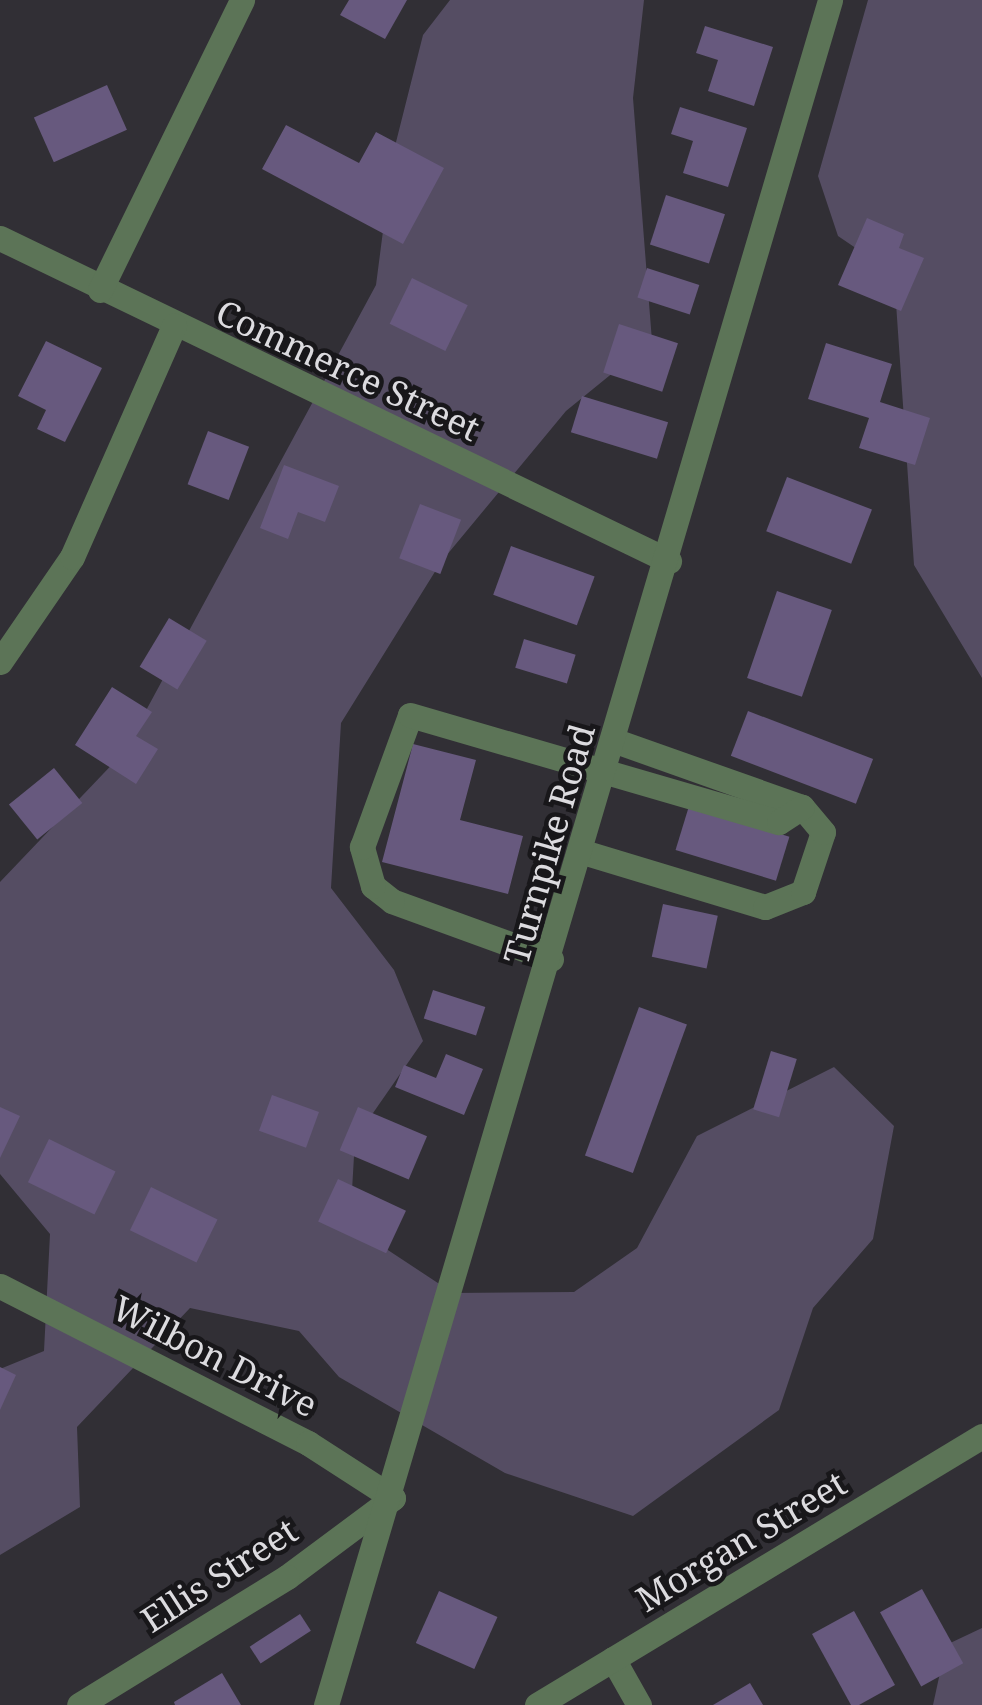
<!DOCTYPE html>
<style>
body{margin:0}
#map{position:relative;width:982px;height:1705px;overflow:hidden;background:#312f35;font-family:"Noto Serif",serif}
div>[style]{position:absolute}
.green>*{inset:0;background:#554d63}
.building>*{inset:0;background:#67597e;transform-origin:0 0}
.minor>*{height:25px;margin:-12.5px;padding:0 12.5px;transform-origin:12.5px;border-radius:12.5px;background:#5c7457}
span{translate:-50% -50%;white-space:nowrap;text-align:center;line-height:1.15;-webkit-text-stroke:9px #18171a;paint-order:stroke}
.street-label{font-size:35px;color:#dcdbdf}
</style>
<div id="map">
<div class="green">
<i style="clip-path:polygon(450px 0,644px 0,633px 98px,652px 341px,566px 411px,441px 562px,341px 723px,331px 888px,394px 970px,423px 1041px,355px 1139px,350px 1225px,453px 1293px,574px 1292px,637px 1248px,697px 1136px,834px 1067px,894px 1126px,873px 1239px,813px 1308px,779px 1410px,633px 1516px,505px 1473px,339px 1377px,299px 1331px,190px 1308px,77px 1427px,80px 1507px,0 1555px,0 1369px,44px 1351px,50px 1234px,0 1174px,0 882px,123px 753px,376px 285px,393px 154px,423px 35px)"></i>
<i style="clip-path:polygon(868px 0,982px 0,982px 678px,914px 565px,894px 274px,838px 236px,818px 176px)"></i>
<i style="clip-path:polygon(982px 1628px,982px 1705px,933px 1705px,946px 1645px)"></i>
</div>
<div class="building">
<i style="clip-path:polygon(349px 0,407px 0,385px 39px,340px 15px)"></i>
<i style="clip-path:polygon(705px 26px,773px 47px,754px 106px,708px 91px,718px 60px,696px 53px)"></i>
<i style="left:107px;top:85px;width:49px;height:80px;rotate:66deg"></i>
<i style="clip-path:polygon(680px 107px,747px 128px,728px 187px,683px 173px,693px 141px,671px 134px)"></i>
<i style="clip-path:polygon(286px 125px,359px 163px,376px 132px,444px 168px,403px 244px,262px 169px)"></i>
<i style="left:666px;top:195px;width:62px;height:52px;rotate:18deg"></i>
<i style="clip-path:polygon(867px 218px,904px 234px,899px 248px,924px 258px,901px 311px,838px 285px)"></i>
<i style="left:647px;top:268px;width:55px;height:31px;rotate:18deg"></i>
<i style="left:412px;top:278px;width:62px;height:51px;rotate:26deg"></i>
<i style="left:619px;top:324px;width:62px;height:51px;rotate:18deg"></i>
<i style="clip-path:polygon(46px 341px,102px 368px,65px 442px,37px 429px,46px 410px,18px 396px)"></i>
<i style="clip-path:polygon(826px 343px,892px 364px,880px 402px,930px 418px,915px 465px,859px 448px,869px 418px,808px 399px)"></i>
<i style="left:582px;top:396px;width:90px;height:38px;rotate:17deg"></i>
<i style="left:208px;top:431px;width:44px;height:57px;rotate:21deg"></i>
<i style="clip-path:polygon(284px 465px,339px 486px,325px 522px,298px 512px,288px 539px,260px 528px)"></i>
<i style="left:787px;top:477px;width:91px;height:58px;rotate:21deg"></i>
<i style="left:420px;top:504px;width:44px;height:58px;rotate:21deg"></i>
<i style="left:511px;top:546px;width:89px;height:52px;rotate:20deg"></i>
<i style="left:777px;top:591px;width:58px;height:92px;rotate:19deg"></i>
<i style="left:169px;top:618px;width:44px;height:57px;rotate:31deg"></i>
<i style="left:524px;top:639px;width:54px;height:30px;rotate:17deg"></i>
<i style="clip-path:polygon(112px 687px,152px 712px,136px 736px,158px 749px,136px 784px,75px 745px)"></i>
<i style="left:748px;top:711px;width:134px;height:48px;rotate:21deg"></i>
<i style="clip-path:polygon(413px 744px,476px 760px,460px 820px,523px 836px,508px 894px,382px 862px)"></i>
<i style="left:54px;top:768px;width:45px;height:58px;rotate:51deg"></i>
<i style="left:689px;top:806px;width:105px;height:46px;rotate:17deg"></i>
<i style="left:663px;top:904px;width:56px;height:54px;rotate:12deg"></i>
<i style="left:433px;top:990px;width:55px;height:30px;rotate:18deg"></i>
<i style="left:639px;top:1007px;width:51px;height:158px;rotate:20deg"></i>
<i style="left:771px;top:1051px;width:27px;height:61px;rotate:17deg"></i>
<i style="clip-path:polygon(446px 1054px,483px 1069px,464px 1115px,395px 1087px,404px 1065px,436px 1078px)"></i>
<i style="left:272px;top:1095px;width:50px;height:38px;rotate:20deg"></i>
<i style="clip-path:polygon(0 1107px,20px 1116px,0 1158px)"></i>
<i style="left:358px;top:1107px;width:75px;height:47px;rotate:23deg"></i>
<i style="left:49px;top:1139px;width:74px;height:48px;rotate:26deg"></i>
<i style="left:338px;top:1179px;width:75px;height:47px;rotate:25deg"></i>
<i style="left:151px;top:1187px;width:74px;height:48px;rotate:26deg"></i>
<i style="clip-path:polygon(0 1367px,16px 1375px,0 1410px)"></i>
<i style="left:922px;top:1589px;width:85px;height:48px;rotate:61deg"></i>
<i style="left:439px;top:1591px;width:64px;height:57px;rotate:24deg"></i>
<i style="clip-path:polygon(854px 1611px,895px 1685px,859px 1705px,851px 1705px,812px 1634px)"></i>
<i style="left:300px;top:1614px;width:20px;height:60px;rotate:57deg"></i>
<i style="clip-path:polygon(222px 1673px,241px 1705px,175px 1705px,174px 1702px)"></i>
<i style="clip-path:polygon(750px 1683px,763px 1705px,713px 1705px)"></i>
</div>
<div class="minor">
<i style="left:0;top:238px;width:743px;rotate:25.77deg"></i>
<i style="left:100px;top:290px;width:323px;rotate:-63.9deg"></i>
<i style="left:0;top:662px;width:127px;rotate:-55.6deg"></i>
<i style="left:72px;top:557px;width:253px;rotate:-66.2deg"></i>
<i style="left:583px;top:852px;width:190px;rotate:16.8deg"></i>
<i style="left:765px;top:907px;width:41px;rotate:-21.5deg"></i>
<i style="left:803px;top:892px;width:63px;rotate:-71.6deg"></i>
<i style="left:823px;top:832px;width:33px;rotate:-130deg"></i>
<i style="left:802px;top:807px;width:197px;rotate:-160.5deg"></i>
<i style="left:551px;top:959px;width:169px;rotate:-160deg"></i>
<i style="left:392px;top:901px;width:24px;rotate:-142deg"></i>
<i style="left:373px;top:886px;width:41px;rotate:-105.8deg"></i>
<i style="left:362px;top:847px;width:140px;rotate:-70deg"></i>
<i style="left:410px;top:715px;width:384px;rotate:16.2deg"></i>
<i style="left:779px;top:822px;width:27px;rotate:-33deg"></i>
<i style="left:0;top:1286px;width:346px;rotate:27deg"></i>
<i style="left:308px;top:1443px;width:101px;rotate:32.9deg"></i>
<i style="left:393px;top:1498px;width:132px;rotate:143.3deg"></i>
<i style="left:287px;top:1577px;width:244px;rotate:148.4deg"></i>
<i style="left:613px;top:1659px;width:53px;rotate:60.5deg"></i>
<i style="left:326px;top:1705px;width:1778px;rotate:-73.53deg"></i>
<i style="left:537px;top:1705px;width:520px;rotate:-31.15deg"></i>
</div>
<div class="street-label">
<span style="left:348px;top:370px;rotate:25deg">Commerce Street</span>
<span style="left:549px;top:844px;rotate:-74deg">Turnpike Road</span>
<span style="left:215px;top:1356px;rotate:27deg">Wilbon Drive</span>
<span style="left:741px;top:1541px;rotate:-31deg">Morgan Street</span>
<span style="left:219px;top:1575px;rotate:-33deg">Ellis Street</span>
</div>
</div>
